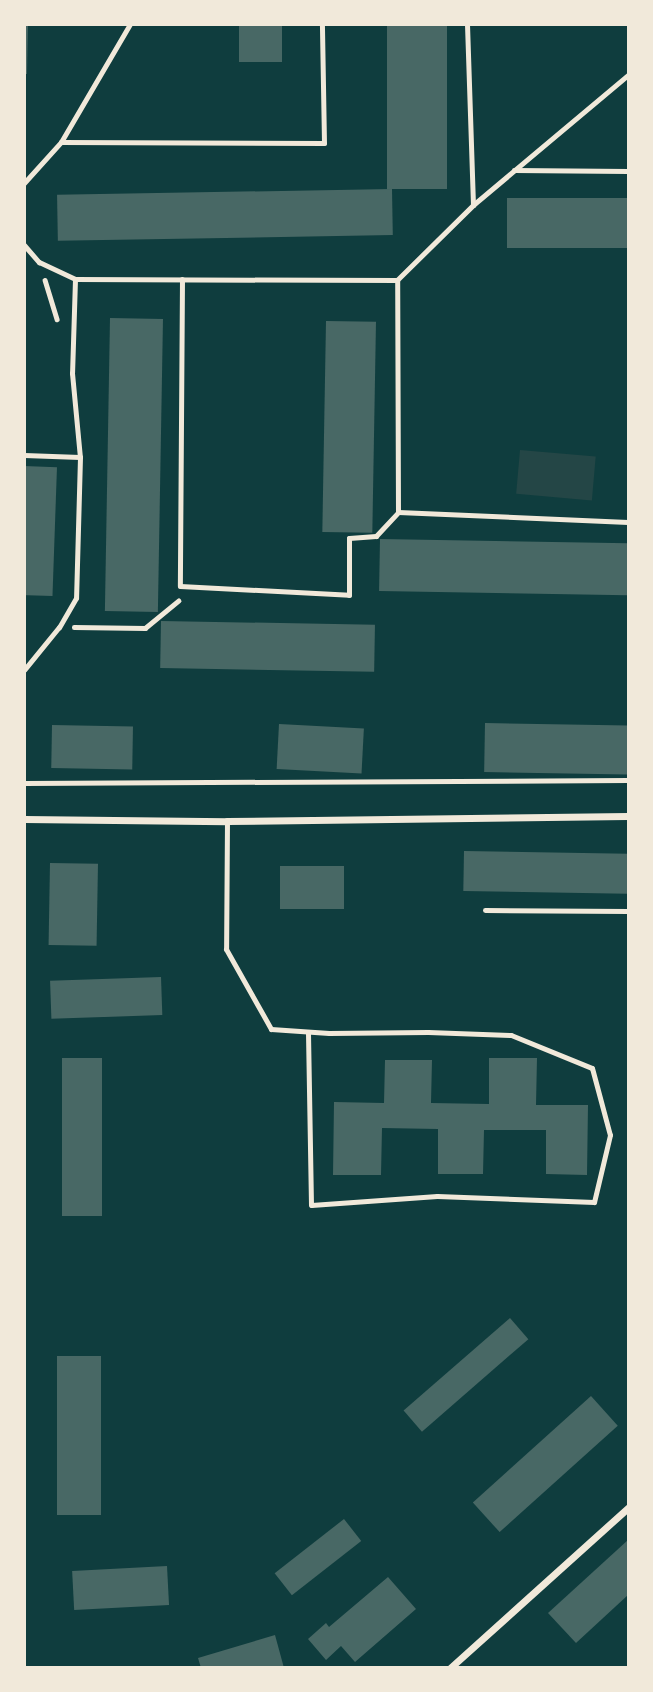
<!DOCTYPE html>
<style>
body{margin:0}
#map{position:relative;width:653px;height:1692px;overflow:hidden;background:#0f3d3e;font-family:"Sofia Sans Condensed",sans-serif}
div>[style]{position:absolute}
.green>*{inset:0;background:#244646;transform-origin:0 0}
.building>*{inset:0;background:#486865;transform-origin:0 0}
.path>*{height:4.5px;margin:-2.25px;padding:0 2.25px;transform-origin:2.25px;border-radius:2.25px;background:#f1e9da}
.service>*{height:5px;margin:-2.5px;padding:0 2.5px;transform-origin:2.5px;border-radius:2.5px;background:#f1e9da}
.minor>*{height:7px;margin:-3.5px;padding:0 3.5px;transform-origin:3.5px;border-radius:3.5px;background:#f1e9da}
span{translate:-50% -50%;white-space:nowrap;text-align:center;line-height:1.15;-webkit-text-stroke:5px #f1e9da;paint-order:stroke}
.frame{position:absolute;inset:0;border:26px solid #f1e9da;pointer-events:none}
</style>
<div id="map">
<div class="green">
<i style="left:520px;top:450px;width:76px;height:44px;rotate:5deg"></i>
</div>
<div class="building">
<i style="clip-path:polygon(24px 24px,28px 24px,27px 74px,24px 74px)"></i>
<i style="left:239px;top:24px;width:43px;height:38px"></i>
<i style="left:387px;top:24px;width:60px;height:165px"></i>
<i style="left:392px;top:189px;width:46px;height:335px;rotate:89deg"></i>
<i style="left:628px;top:198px;width:50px;height:121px;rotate:90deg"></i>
<i style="left:110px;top:318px;width:53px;height:293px;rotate:1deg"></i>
<i style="left:326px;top:321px;width:50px;height:211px;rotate:1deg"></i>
<i style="left:24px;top:466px;width:33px;height:129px;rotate:2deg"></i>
<i style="left:380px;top:539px;width:248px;height:52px;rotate:1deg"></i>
<i style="left:161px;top:621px;width:214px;height:47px;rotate:1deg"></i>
<i style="left:485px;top:723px;width:143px;height:49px;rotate:1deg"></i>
<i style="left:279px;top:724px;width:85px;height:45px;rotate:3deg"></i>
<i style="left:52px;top:725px;width:81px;height:43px;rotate:1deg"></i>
<i style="left:464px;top:851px;width:164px;height:40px;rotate:1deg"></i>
<i style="left:50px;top:863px;width:48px;height:82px;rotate:1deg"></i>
<i style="left:280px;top:866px;width:64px;height:43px"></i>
<i style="left:161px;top:977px;width:38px;height:111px;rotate:88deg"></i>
<i style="left:62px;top:1058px;width:40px;height:158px"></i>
<i style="clip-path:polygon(489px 1058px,537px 1058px,536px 1105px,588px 1105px,587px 1175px,546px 1174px,546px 1130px,484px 1130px,483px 1174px,438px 1174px,438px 1129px,382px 1128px,381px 1175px,333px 1175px,334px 1102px,384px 1103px,385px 1060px,432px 1060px,431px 1103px,489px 1104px)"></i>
<i style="left:510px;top:1318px;width:28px;height:141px;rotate:49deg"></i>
<i style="left:57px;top:1356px;width:44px;height:159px"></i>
<i style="left:591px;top:1396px;width:40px;height:159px;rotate:48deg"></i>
<i style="left:344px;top:1519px;width:28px;height:88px;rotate:52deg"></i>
<i style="clip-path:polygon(628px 1540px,628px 1595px,576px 1643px,548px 1613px)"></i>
<i style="left:167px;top:1566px;width:39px;height:95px;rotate:87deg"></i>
<i style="clip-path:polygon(388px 1577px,416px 1609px,355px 1662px,341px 1646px,326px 1660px,308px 1639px,326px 1623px,329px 1627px)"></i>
<i style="clip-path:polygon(275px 1635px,284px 1668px,201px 1668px,198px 1658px)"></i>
</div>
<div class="path">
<i style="left:45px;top:280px;width:41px;rotate:72.9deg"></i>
<i style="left:74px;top:627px;width:71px;rotate:0.8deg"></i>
<i style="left:145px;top:628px;width:43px;rotate:-39.3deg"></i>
<i style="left:24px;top:783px;width:604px;rotate:-0.28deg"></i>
</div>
<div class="service">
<i style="left:61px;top:142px;width:263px;rotate:0.2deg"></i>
<i style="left:324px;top:143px;width:119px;rotate:-91deg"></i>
<i style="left:514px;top:170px;width:114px;rotate:0.5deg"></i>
<i style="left:24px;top:183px;width:55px;rotate:-47.9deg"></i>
<i style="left:61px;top:142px;width:137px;rotate:-59.7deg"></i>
<i style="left:473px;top:205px;width:202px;rotate:-40deg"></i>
<i style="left:24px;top:245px;width:23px;rotate:49deg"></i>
<i style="left:39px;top:262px;width:40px;rotate:25deg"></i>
<i style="left:75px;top:279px;width:94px;rotate:91.8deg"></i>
<i style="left:72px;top:373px;width:84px;rotate:84.6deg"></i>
<i style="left:80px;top:457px;width:141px;rotate:91.6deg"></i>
<i style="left:76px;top:598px;width:34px;rotate:120deg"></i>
<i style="left:59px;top:627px;width:55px;rotate:129.1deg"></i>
<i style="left:75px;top:279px;width:322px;rotate:0.2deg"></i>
<i style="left:397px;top:280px;width:107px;rotate:-44.6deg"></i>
<i style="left:473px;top:205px;width:181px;rotate:-91.9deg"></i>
<i style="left:182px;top:279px;width:307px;rotate:90.4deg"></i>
<i style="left:180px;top:586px;width:169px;rotate:3deg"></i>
<i style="left:349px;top:595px;width:57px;rotate:-90deg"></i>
<i style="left:349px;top:538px;width:27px;rotate:-4deg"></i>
<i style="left:376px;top:536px;width:33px;rotate:-47deg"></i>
<i style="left:398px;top:512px;width:232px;rotate:-90.2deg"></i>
<i style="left:24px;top:455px;width:56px;rotate:2deg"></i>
<i style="left:398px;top:512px;width:230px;rotate:2.5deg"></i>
<i style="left:227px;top:821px;width:128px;rotate:90.4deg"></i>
<i style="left:226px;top:949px;width:92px;rotate:60.6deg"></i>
<i style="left:271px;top:1029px;width:58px;rotate:3.9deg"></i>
<i style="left:329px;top:1033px;width:99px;rotate:-0.6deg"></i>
<i style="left:428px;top:1032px;width:83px;rotate:2.1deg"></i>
<i style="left:511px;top:1035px;width:87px;rotate:22.2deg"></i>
<i style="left:592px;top:1068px;width:69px;rotate:75deg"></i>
<i style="left:610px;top:1135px;width:69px;rotate:103.4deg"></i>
<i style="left:594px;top:1202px;width:157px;rotate:-177.8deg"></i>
<i style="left:437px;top:1196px;width:126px;rotate:175.9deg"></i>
<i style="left:311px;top:1205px;width:173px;rotate:-91deg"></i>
<i style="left:485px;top:910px;width:143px;rotate:0.4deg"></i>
</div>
<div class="minor">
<i style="left:24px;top:819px;width:203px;rotate:0.6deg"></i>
<i style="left:227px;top:821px;width:401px;rotate:-0.7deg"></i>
<i style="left:450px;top:1668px;width:239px;rotate:-42deg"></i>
</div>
<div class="frame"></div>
</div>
